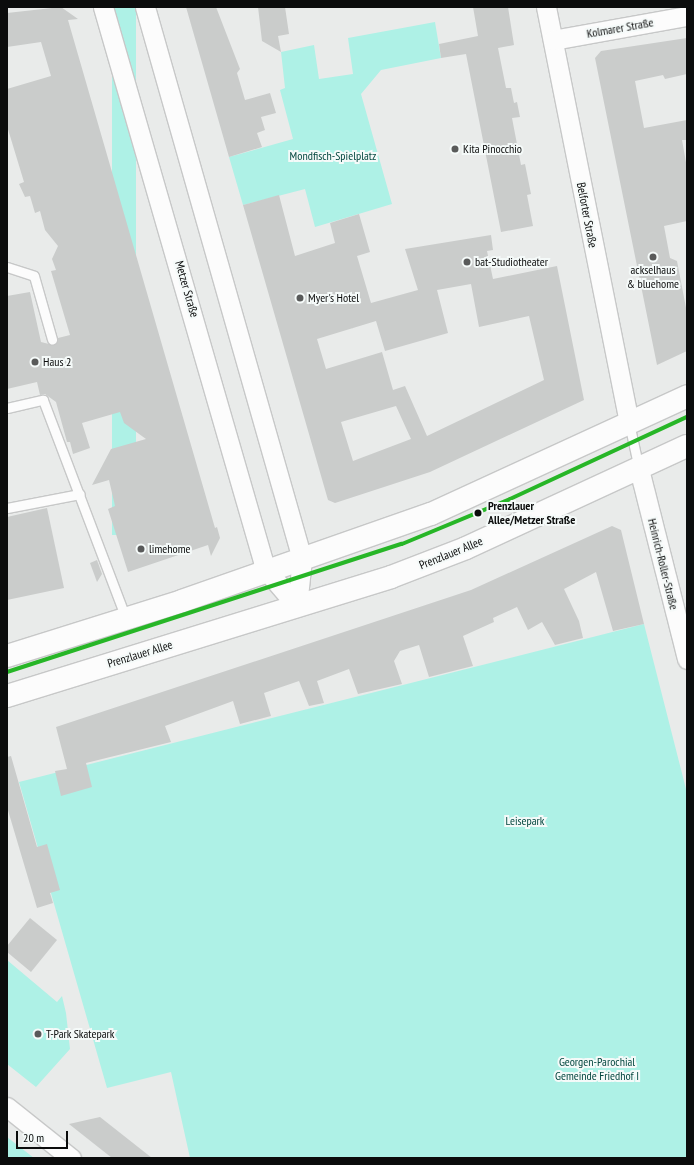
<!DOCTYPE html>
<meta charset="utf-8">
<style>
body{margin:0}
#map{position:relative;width:694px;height:1165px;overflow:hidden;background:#e9ebea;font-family:"PT Sans Narrow",sans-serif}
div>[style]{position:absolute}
.green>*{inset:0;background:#aef1e6;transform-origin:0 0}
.building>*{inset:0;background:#cacccb}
.roads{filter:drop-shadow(1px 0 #c7c8c8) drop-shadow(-1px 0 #c7c8c8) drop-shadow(0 1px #c7c8c8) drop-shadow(0 -1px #c7c8c8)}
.lane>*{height:9px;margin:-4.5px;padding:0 4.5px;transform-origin:4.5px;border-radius:4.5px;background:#fcfcfc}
.street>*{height:19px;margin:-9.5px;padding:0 9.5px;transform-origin:9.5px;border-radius:9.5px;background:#fcfcfc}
.primary>*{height:22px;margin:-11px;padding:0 11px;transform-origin:11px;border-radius:11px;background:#fcfcfc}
.tram-1>*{height:4px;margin:-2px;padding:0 2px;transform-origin:2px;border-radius:2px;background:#27b627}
.dots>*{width:11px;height:11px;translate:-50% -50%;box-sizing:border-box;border:2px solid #f5faf9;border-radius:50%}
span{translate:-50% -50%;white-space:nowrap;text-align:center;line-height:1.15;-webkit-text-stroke:4px #f5faf9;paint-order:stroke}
.street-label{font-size:12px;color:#0b0c0c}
.poi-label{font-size:12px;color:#0b0c0c}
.left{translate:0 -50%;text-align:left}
.park-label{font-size:12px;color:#054840}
.stop-label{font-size:12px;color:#0b0c0c;font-weight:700}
.frame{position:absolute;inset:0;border:8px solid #0b0c0c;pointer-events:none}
.scale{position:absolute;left:16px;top:1131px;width:52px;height:18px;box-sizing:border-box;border:2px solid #0b0c0c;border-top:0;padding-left:5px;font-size:12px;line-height:14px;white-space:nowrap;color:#0b0c0c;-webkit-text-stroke:3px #f5faf9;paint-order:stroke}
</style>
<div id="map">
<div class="green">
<i style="left:112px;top:7px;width:24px;height:528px"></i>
<i style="clip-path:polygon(435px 22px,441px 58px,381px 70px,361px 94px,392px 204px,315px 227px,305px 189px,243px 205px,229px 157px,293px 139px,280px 90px,285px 88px,281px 52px,314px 45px,319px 79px,353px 74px,348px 38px)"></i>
<i style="clip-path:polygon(644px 624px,687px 793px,687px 1158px,190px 1158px,171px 1072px,107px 1088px,19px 782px)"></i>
<i style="clip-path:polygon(7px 960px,57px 1002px,62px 996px,66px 1013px,70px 1049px,36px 1087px,7px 1064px)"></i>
<i style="clip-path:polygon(7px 1137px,34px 1158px,7px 1158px)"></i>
</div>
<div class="building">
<i style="clip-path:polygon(61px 7px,78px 19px,68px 20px,215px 528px,217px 527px,220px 538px,211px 556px,208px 545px,128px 572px,108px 509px,115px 506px,109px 480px,92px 485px,111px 449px,146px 439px,124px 423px,120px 412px,82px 423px,90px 448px,73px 454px,70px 442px,67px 442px,56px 402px,45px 394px,40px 395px,37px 382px,7px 389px,7px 296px,30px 292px,41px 342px,53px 345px,58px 338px,70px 335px,51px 271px,56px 270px,52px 259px,58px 246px,45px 230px,40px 211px,35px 213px,30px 196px,25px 197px,19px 184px,24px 182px,7px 126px,7px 89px,51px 76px,41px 42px,7px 47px,7px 13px)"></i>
<i style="clip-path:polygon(186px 7px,216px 7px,240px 69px,237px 73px,245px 100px,270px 93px,276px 113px,261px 117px,265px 130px,257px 133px,262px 147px,229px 157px)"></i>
<i style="clip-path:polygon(258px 7px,285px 7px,289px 34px,278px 36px,281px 52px,262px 41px)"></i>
<i style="clip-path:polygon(473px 7px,508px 7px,514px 45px,498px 48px,506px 88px,511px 88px,514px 103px,517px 102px,520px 117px,512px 118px,521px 165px,525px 164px,531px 194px,527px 195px,533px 226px,501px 232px,466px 54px,441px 58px,439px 44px,478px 36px)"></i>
<i style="clip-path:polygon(687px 38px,687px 74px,665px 79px,663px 75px,635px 81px,644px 128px,687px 120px,687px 140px,682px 140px,687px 168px,687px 221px,664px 226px,670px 258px,677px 261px,687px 313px,687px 351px,657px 365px,595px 58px,601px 51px)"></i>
<i style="clip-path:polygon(evenodd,279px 195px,295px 256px,335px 243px,330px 223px,359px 214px,370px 252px,357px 256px,371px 303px,418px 290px,405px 249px,491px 235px,493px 250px,487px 251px,493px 279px,557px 266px,584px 400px,430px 472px,335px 503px,328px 500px,243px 205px,279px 195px,471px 284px,479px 327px,529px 316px,544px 380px,427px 436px,405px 386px,393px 390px,382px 352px,326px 369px,317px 339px,376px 321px,385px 351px,448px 333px,437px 290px,471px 284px,279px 195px,396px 406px,411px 439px,353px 461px,341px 422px,396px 406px)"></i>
<i style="clip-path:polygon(47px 508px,64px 588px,7px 600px,7px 517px)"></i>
<i style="clip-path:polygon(612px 526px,621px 530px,644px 624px,613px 631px,596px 572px,564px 589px,579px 621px,583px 638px,555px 645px,542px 622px,528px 630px,517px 607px,493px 618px,494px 622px,463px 636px,473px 666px,429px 677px,419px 645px,400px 651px,394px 661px,402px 684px,358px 694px,349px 669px,317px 681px,324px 703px,309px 706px,299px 681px,264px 693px,271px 716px,240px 724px,233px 701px,165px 726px,171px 742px,86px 763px,92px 787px,61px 796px,55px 771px,67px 769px,56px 727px,471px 590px)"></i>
<i style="clip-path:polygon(97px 560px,102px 574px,97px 582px,90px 563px)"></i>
<i style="clip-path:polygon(11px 756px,37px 847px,47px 844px,60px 890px,50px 893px,53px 903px,37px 908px,7px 807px,7px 757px)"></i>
<i style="clip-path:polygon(30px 918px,57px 940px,31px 972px,7px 952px,7px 946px)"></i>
<i style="clip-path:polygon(100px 1117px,152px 1158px,112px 1158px,69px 1124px)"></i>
</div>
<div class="roads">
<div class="lane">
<i style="left:7px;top:267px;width:28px;rotate:18deg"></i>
<i style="left:34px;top:276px;width:66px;rotate:74.1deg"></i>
<i style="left:7px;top:408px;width:37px;rotate:-13deg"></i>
<i style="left:43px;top:400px;width:234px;rotate:69.2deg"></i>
<i style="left:629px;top:423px;width:47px;rotate:77.7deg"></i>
<i style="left:7px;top:508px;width:74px;rotate:-10.9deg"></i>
</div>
<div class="street">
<i style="left:103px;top:7px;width:577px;rotate:73.89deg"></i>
<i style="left:263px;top:561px;width:12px;rotate:66deg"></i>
<i style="left:268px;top:572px;width:45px;rotate:49.5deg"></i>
<i style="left:145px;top:7px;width:574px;rotate:74.12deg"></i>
<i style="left:302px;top:559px;width:47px;rotate:96.1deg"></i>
<i style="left:546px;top:7px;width:424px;rotate:78.7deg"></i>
<i style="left:553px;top:40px;width:136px;rotate:-10.2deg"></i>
<i style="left:639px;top:469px;width:196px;rotate:75.8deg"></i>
<i style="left:7px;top:1107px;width:82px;rotate:38.6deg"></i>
</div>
<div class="primary">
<i style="left:7px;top:656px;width:183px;rotate:-17.4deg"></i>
<i style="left:182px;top:601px;width:264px;rotate:-19.3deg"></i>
<i style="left:431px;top:514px;width:282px;rotate:-24.7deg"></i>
<i style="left:7px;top:696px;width:402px;rotate:-17.2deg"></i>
<i style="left:391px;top:577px;width:80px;rotate:-21.1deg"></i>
<i style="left:466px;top:548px;width:243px;rotate:-24.8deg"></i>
</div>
</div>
<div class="tram-1">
<i style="left:7px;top:672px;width:415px;rotate:-18deg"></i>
<i style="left:402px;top:544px;width:117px;rotate:-22.6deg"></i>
<i style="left:510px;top:499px;width:195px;rotate:-24.9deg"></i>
</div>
<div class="dots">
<i style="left:455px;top:149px;background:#595a5a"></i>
<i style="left:653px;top:257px;background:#595a5a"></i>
<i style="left:467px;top:262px;background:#595a5a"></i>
<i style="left:300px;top:298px;background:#595a5a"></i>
<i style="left:35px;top:362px;background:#595a5a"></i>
<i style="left:478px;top:513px;background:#0b0c0c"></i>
<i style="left:141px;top:549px;background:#595a5a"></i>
<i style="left:38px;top:1034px;background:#595a5a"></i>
</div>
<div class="street-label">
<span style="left:620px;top:28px;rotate:-10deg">Kolmarer Straße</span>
<span style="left:587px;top:215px;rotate:79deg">Belforter Straße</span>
<span style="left:187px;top:289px;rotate:74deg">Metzer Straße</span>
<span style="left:451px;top:553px;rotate:-22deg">Prenzlauer Allee</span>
<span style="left:663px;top:564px;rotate:76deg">Heinrich-Roller-Straße</span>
<span style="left:140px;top:654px;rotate:-17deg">Prenzlauer Allee</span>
</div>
<div class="poi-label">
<span class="left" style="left:463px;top:149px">Kita Pinocchio</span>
<span class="left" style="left:475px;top:262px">bat-Studiotheater</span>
<span style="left:653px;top:277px">ackselhaus<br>&amp; bluehome</span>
<span class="left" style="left:308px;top:298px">Myer's Hotel</span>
<span class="left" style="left:43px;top:362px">Haus 2</span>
<span class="left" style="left:149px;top:549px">limehome</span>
<span class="left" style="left:46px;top:1034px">T-Park Skatepark</span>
</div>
<div class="park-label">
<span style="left:333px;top:156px">Mondfisch-Spielplatz</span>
<span style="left:525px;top:821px">Leisepark</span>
<span style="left:597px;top:1069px">Georgen-Parochial<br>Gemeinde Friedhof I</span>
</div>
<div class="stop-label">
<span class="left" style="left:488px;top:513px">Prenzlauer<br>Allee/Metzer Straße</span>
</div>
<div class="frame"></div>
<div class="scale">20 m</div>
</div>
